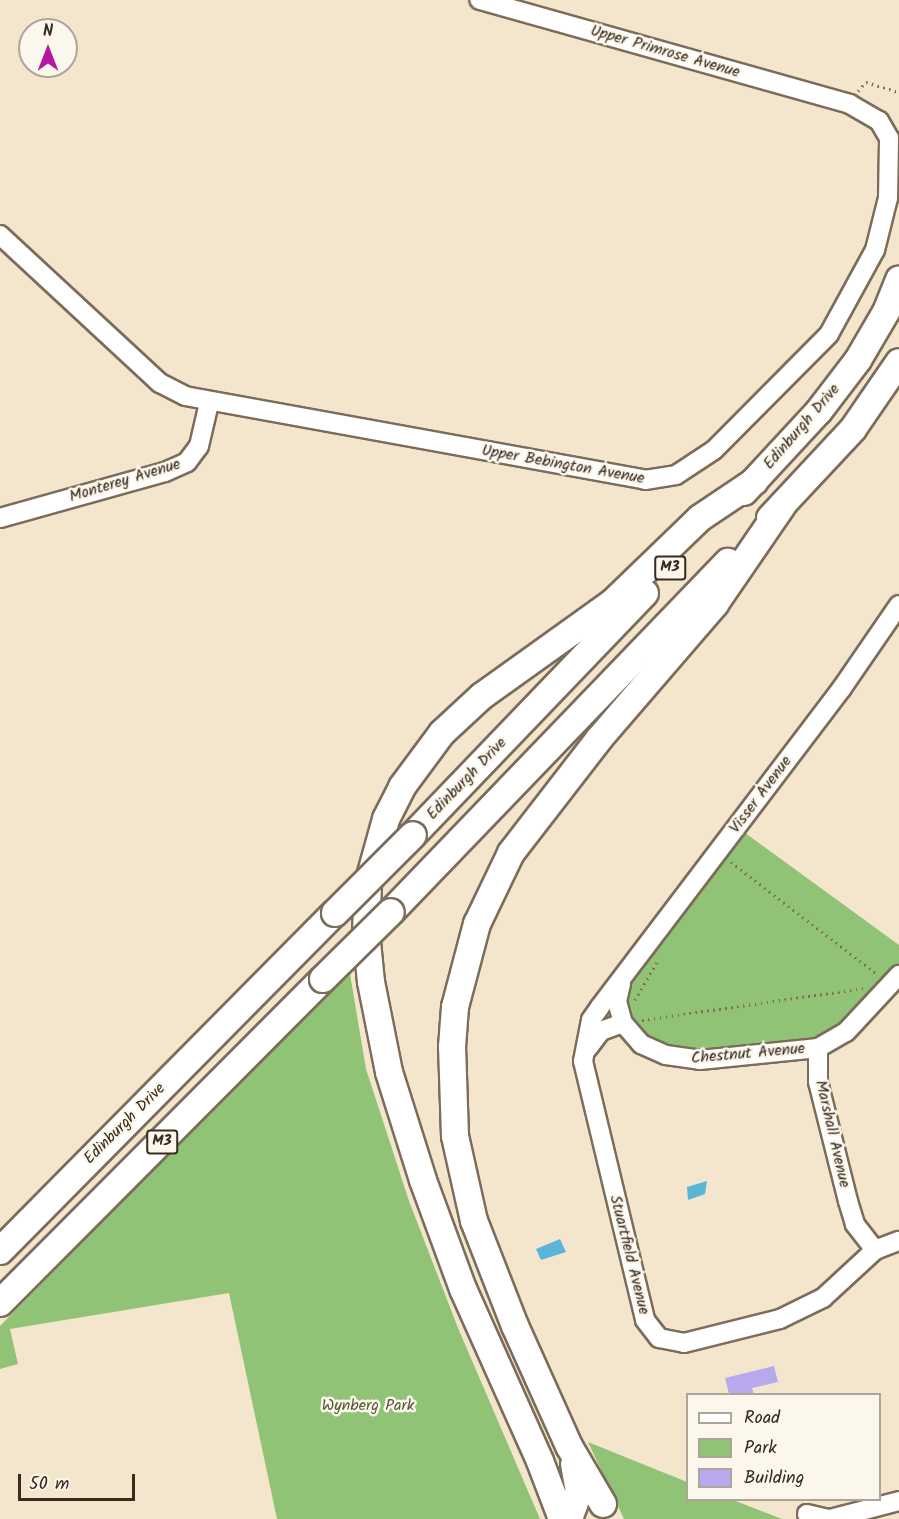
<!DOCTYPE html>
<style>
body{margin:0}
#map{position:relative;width:899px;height:1519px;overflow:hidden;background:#f4e6cd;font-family:Kalam,sans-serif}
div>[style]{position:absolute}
.green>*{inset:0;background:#90c375}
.water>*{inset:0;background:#5bb5d9}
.building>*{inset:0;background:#b8a8ee}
.path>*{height:3px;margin-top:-1.5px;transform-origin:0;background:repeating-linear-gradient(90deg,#7c6c5b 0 1.5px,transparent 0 6px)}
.roads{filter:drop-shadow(2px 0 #7c6c5b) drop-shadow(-2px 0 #7c6c5b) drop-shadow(0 2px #7c6c5b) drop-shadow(0 -2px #7c6c5b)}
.minor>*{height:18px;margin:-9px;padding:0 9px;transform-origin:9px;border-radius:9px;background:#fff}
.highway>*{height:26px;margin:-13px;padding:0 13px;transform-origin:13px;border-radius:13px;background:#fff}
.bridges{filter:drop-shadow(2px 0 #7c6c5b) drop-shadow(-2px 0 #7c6c5b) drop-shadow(0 2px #7c6c5b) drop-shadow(0 -2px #7c6c5b)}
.highway-bridge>*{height:26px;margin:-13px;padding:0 13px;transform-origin:13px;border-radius:13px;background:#fff}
span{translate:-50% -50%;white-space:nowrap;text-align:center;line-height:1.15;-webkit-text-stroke:5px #fbf7ec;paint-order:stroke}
.shield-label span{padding:2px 4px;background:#fbf7ec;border:2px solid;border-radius:4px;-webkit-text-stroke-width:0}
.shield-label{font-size:15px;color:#3b2a1e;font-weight:700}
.street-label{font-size:16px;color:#3b2a1e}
.park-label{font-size:16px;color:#545838}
.legend{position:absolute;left:686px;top:1393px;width:195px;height:108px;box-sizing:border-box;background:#fbf7ec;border:2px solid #aea59a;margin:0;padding:8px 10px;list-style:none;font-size:18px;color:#3b2a1e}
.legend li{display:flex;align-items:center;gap:12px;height:30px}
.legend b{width:30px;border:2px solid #aea59a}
.north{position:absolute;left:18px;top:18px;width:60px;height:60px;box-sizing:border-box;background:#fbf7ec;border:2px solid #aea59a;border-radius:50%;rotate:0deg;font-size:16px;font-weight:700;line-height:24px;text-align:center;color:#3b2a1e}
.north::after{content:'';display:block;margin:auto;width:21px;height:27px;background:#b5179e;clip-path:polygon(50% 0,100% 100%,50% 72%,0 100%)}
.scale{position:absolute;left:18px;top:1474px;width:117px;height:27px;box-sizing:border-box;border:3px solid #3b2a1e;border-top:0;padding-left:8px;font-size:18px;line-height:21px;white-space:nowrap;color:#3b2a1e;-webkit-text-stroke:4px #fbf7ec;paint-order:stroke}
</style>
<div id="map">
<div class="green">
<i style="clip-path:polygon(737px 827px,899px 945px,899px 975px,843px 1038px,676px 1056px,629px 1030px,623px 983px)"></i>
<i style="clip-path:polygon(349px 968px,366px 1069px,409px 1201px,458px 1328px,540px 1519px,277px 1519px,229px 1293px,10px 1329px,18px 1364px,0 1369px,0 1326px,266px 1056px,262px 1052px)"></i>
<i style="clip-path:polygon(588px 1442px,687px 1482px,688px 1500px,733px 1500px,782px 1519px,624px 1519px)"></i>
</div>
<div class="water">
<i style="clip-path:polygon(707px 1181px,705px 1194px,688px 1200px,687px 1187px)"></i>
<i style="clip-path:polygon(560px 1239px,566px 1252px,541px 1260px,536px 1249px)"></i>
</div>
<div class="building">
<i style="clip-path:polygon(774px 1366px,778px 1382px,752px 1388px,754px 1394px,729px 1394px,725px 1378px)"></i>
</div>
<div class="path">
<i style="left:858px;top:91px;width:12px;rotate:-48deg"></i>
<i style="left:866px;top:82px;width:34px;rotate:17deg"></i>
<i style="left:731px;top:862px;width:185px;rotate:37.5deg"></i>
<i style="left:635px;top:1000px;width:44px;rotate:-59.9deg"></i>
<i style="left:642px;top:1020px;width:225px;rotate:-8.2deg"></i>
</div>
<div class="roads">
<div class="minor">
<i style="left:0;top:235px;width:218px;rotate:42.8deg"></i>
<i style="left:160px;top:383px;width:28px;rotate:27deg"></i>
<i style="left:185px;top:396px;width:468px;rotate:10.3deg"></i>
<i style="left:645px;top:480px;width:31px;rotate:-9deg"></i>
<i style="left:676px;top:475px;width:45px;rotate:-33.3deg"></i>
<i style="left:714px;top:450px;width:163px;rotate:-45.2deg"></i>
<i style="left:829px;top:334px;width:96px;rotate:-61.3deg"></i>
<i style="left:875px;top:250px;width:54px;rotate:-76deg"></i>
<i style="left:888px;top:198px;width:60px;rotate:-89deg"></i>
<i style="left:889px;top:138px;width:20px;rotate:-120deg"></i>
<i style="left:879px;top:121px;width:34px;rotate:-150deg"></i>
<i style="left:850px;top:104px;width:385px;rotate:-164.3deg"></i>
<i style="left:0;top:518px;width:171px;rotate:-15.6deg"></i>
<i style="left:165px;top:472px;width:24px;rotate:-24deg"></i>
<i style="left:187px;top:462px;width:20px;rotate:-53deg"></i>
<i style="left:199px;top:446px;width:44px;rotate:-76.9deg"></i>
<i style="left:899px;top:605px;width:101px;rotate:124.5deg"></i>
<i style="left:842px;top:688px;width:400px;rotate:127.2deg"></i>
<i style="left:600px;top:1007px;width:16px;rotate:125deg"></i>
<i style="left:591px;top:1020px;width:42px;rotate:101deg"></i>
<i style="left:583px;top:1061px;width:266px;rotate:76.5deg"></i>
<i style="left:645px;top:1320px;width:23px;rotate:52deg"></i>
<i style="left:659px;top:1338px;width:25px;rotate:11deg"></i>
<i style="left:684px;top:1343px;width:99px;rotate:-14deg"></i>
<i style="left:780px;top:1319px;width:48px;rotate:-26deg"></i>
<i style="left:823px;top:1298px;width:71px;rotate:-42.7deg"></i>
<i style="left:875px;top:1250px;width:26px;rotate:-21deg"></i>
<i style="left:621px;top:984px;width:17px;rotate:103deg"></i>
<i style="left:617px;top:1001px;width:23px;rotate:75deg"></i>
<i style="left:623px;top:1023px;width:28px;rotate:49deg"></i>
<i style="left:641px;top:1044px;width:27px;rotate:24deg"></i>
<i style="left:666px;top:1055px;width:34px;rotate:8deg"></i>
<i style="left:700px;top:1060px;width:119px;rotate:-5.8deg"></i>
<i style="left:588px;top:1048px;width:21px;rotate:-53deg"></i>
<i style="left:601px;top:1031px;width:23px;rotate:-20deg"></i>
<i style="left:875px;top:1250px;width:33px;rotate:-128deg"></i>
<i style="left:855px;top:1224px;width:24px;rotate:-107deg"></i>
<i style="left:848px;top:1201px;width:123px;rotate:-104.1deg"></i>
<i style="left:818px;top:1082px;width:34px;rotate:-90deg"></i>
<i style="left:818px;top:1048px;width:32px;rotate:-30deg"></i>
<i style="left:846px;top:1032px;width:78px;rotate:-47.1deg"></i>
<i style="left:807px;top:1514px;width:22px;rotate:13deg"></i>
<i style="left:830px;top:1519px;width:71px;rotate:-14.6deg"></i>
</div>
<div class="highway">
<i style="left:744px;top:492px;width:110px;rotate:-47.2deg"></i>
<i style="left:819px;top:411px;width:64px;rotate:-52.6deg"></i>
<i style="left:858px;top:360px;width:56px;rotate:-59.7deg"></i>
<i style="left:886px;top:312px;width:35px;rotate:-68deg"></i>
<i style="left:770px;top:518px;width:122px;rotate:-47deg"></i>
<i style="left:853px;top:429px;width:81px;rotate:-55.5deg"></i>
<i style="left:413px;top:835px;width:335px;rotate:-46.2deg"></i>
<i style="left:391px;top:912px;width:486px;rotate:-46.1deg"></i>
<i style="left:0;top:1251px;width:476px;rotate:-45.3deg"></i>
<i style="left:0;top:1303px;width:457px;rotate:-45.1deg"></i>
<i style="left:603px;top:1504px;width:67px;rotate:-120.4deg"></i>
<i style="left:569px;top:1446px;width:132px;rotate:-114.2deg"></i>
<i style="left:515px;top:1326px;width:113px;rotate:-111.3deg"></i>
<i style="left:474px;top:1221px;width:87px;rotate:-102.6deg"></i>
<i style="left:455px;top:1136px;width:89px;rotate:-91.9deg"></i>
<i style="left:452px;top:1047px;width:40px;rotate:-85.7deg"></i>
<i style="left:455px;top:1007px;width:86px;rotate:-75.2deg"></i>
<i style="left:477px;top:924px;width:79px;rotate:-64.4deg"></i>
<i style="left:511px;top:853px;width:144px;rotate:-52.3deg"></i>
<i style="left:599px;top:739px;width:178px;rotate:-49.3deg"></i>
<i style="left:715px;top:604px;width:119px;rotate:-55.6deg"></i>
<i style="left:562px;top:1519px;width:62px;rotate:-110.8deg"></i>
<i style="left:540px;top:1461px;width:188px;rotate:-114.1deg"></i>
<i style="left:463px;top:1289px;width:116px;rotate:-110.2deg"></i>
<i style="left:423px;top:1180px;width:113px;rotate:-107.5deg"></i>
<i style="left:389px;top:1072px;width:92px;rotate:-101.3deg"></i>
<i style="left:371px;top:982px;width:50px;rotate:-95.7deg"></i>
<i style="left:366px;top:932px;width:48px;rotate:-87.6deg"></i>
<i style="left:368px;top:884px;width:67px;rotate:-74.5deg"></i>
<i style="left:386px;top:819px;width:36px;rotate:-63deg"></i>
<i style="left:402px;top:787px;width:67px;rotate:-53.5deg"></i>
<i style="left:442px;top:733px;width:54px;rotate:-42.8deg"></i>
<i style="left:482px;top:696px;width:160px;rotate:-35.6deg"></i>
<i style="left:612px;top:603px;width:122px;rotate:-44deg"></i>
<i style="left:700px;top:518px;width:66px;rotate:-33.9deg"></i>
<i style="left:569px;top:1519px;width:29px;rotate:-70deg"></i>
<i style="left:579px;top:1492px;width:28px;rotate:-100deg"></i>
</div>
</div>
<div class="bridges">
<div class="highway-bridge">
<i style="left:335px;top:913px;width:110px;rotate:-45deg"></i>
<i style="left:323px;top:979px;width:95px;rotate:-44.6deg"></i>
</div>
</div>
<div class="shield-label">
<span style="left:670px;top:568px">M3</span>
<span style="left:162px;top:1142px">M3</span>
</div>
<div class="street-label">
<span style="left:665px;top:52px;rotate:16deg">Upper Primrose Avenue</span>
<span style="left:802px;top:427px;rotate:-49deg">Edinburgh Drive</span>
<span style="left:563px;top:465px;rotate:10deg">Upper Bebington Avenue</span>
<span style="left:125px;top:481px;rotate:-17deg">Monterey Avenue</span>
<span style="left:467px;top:779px;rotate:-46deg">Edinburgh Drive</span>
<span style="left:761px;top:795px;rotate:-53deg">Visser Avenue</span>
<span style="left:748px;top:1054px;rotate:-5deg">Chestnut Avenue</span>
<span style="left:125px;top:1124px;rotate:-45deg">Edinburgh Drive</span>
<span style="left:832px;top:1134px;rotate:77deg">Marshall Avenue</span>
<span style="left:629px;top:1255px;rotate:76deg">Stuartfield Avenue</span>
</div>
<div class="park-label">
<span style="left:368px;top:1406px">Wynberg Park</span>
</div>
<ul class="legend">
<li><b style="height:8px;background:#fff"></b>Road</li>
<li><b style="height:16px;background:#90c375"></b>Park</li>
<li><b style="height:16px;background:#b8a8ee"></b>Building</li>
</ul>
<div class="north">N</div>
<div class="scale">50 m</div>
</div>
